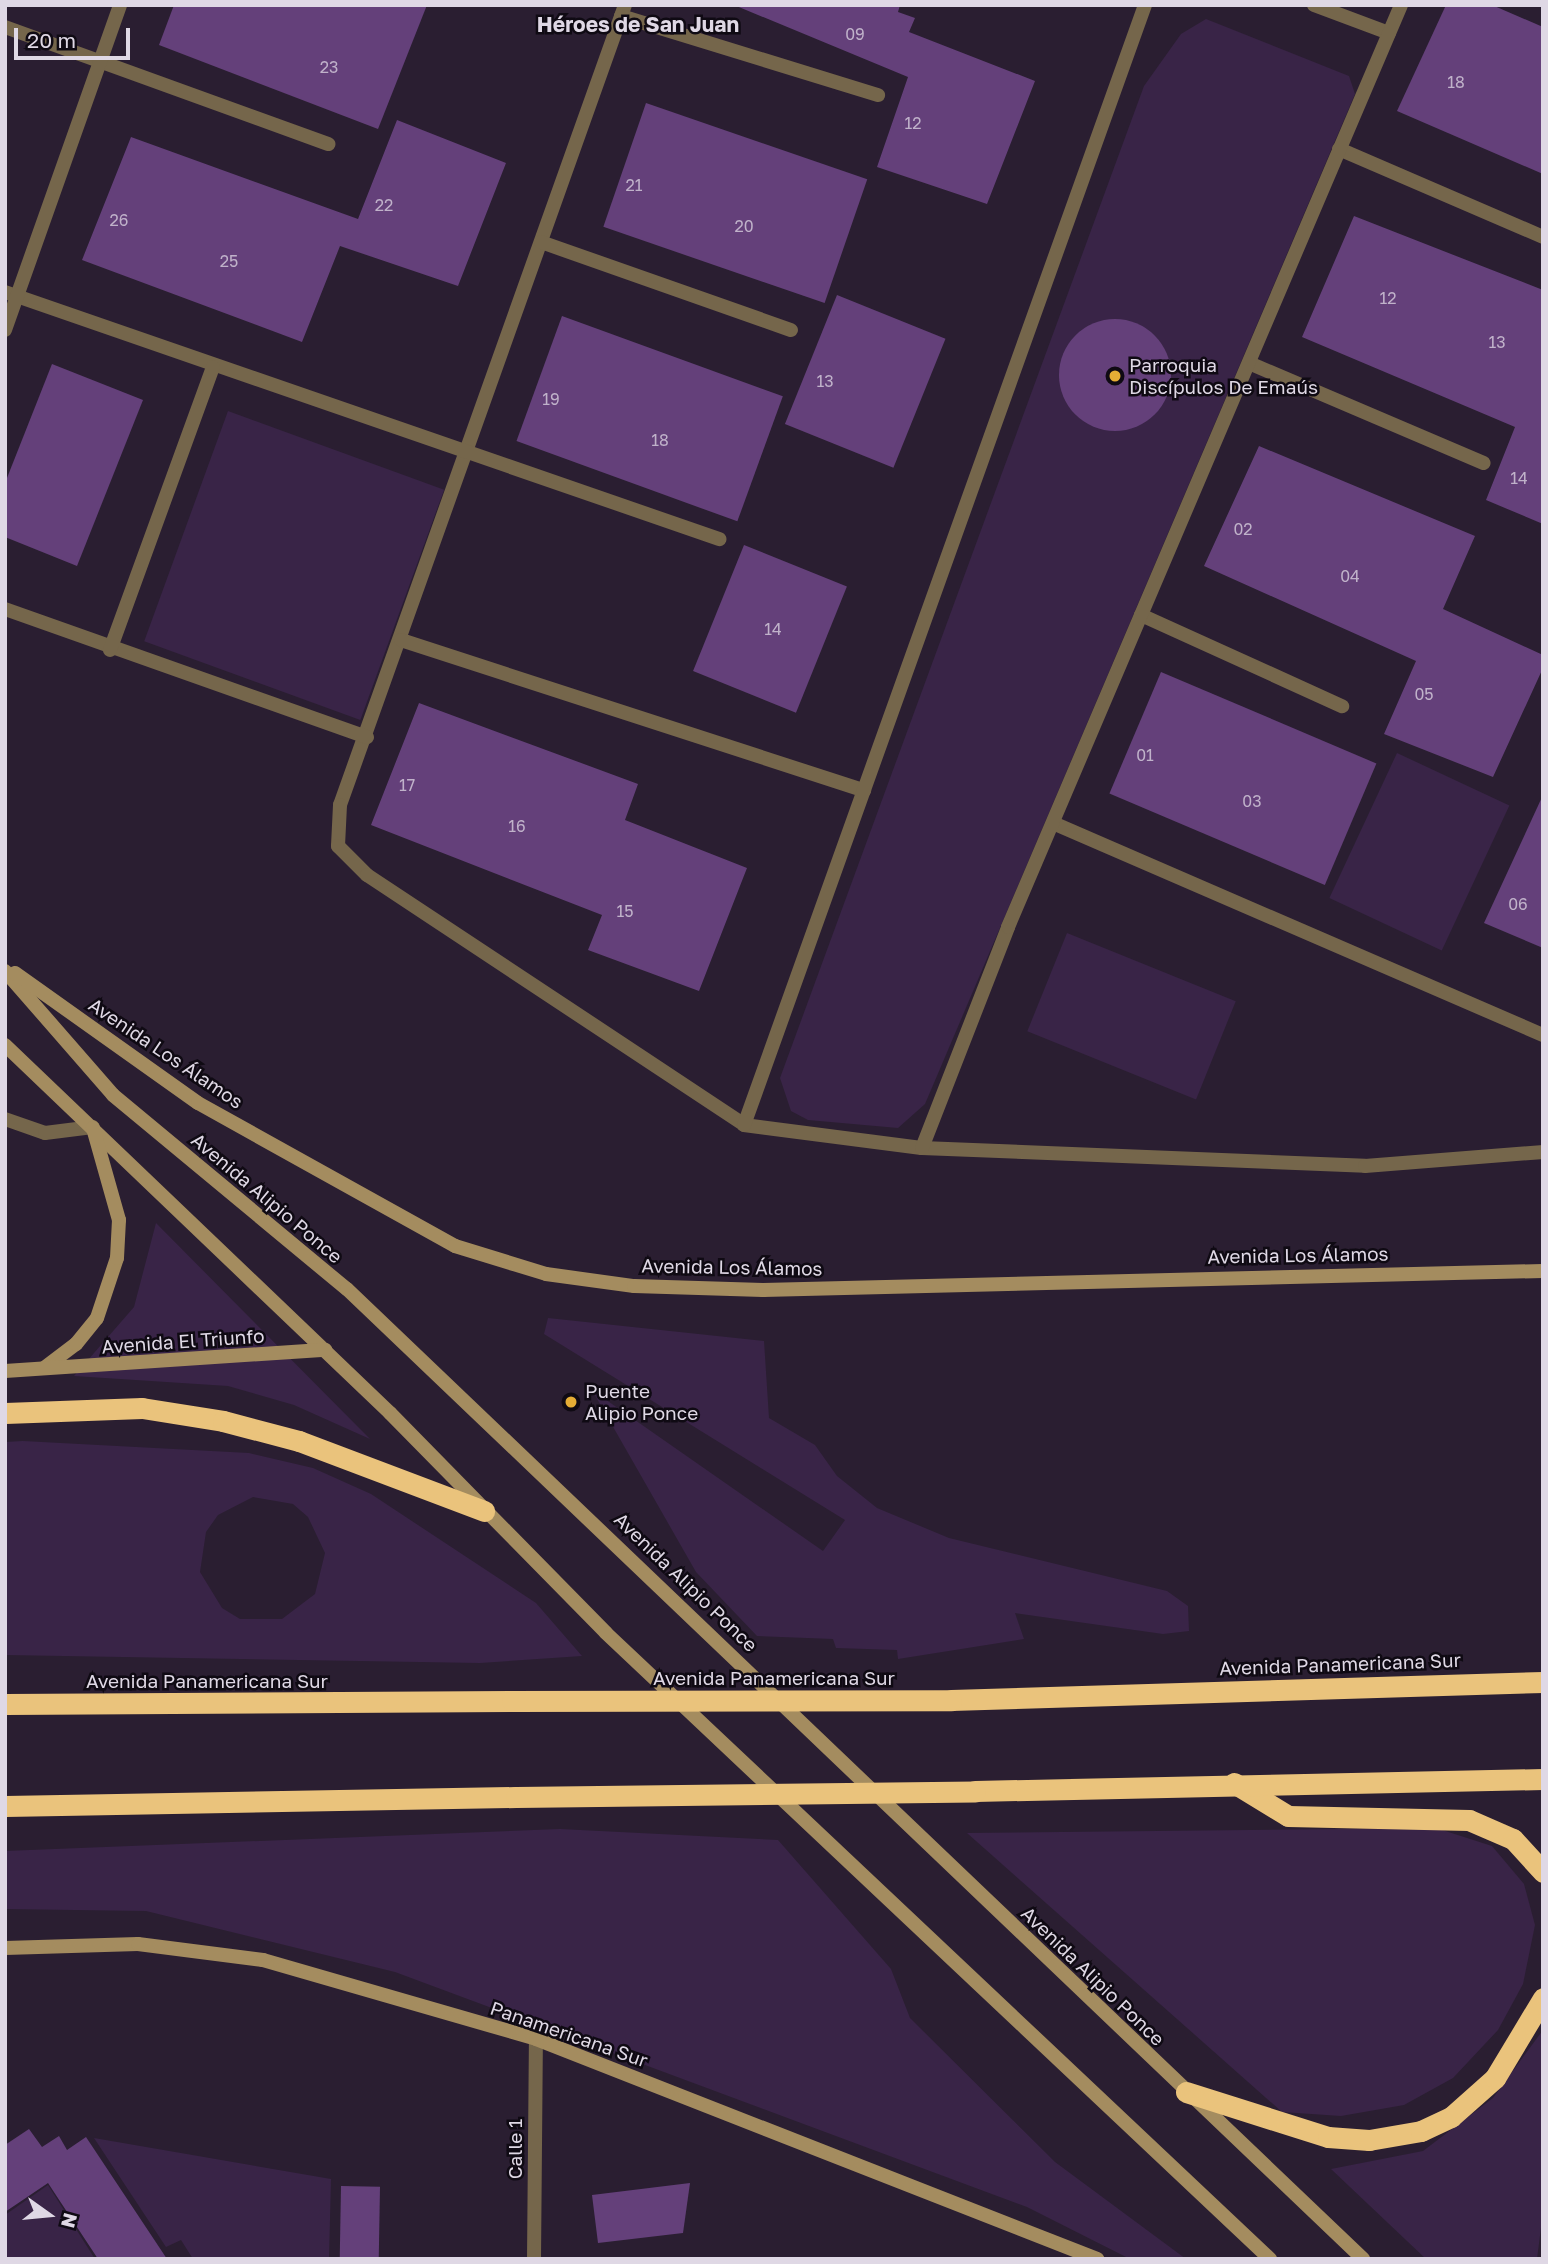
<!DOCTYPE html>
<meta charset="utf-8">
<style>
body{margin:0}
#map{position:relative;width:1548px;height:2264px;overflow:hidden;background:#2a1e31;font-family:"Golos Text",sans-serif}
div>[style]{position:absolute}
.green>*{inset:0;background:#392447;transform-origin:0 0}
.building>*{inset:0;background:#64407a;transform-origin:0 0}
.round{border-radius:50%}
.street>*{height:14px;margin:-7px;padding:0 7px;transform-origin:7px;border-radius:7px;background:#75664b}
.secondary>*{height:14px;margin:-7px;padding:0 7px;transform-origin:7px;border-radius:7px;background:#a48c5f}
.highway>*{height:21px;margin:-10.5px;padding:0 10.5px;transform-origin:10.5px;border-radius:10.5px;background:#eac37c}
.highway-bridge>*{height:21px;margin:-10.5px;padding:0 10.5px;transform-origin:10.5px;border-radius:10.5px;background:#eac37c}
.dots>*{width:19px;height:19px;translate:-50% -50%;box-sizing:border-box;border:4px solid #0f0a13;border-radius:50%}
span{translate:-50% -50%;white-space:nowrap;text-align:center;line-height:1.15;-webkit-text-stroke:5px #0f0a13;paint-order:stroke}
.number-label{font-size:16px;color:#c0b2ca}
.number-label span{-webkit-text-stroke-width:0}
.poi-label{font-size:19px;color:#dfd8e5}
.left{translate:0 -50%;text-align:left}
.street-label{font-size:19px;color:#dfd8e5}
.neighbourhood-label{font-size:21px;color:#dfd8e5;font-weight:700}
.frame{position:absolute;inset:0;border:7px solid #dfd8e5;pointer-events:none}
.north{position:absolute;left:14px;top:2180px;width:70px;height:70px;-webkit-text-stroke:5px #0f0a13;paint-order:stroke;rotate:105deg;font-size:19px;font-weight:700;line-height:28px;text-align:center;color:#dfd8e5}
.north::after{content:'';display:block;margin:auto;width:24px;height:32px;background:#dfd8e5;clip-path:polygon(50% 0,100% 100%,50% 72%,0 100%)}
.scale{position:absolute;left:14px;top:28px;width:116px;height:32px;box-sizing:border-box;border:4px solid #dfd8e5;border-top:0;padding-left:9px;font-size:21px;line-height:24px;white-space:nowrap;color:#dfd8e5;-webkit-text-stroke:5px #0f0a13;paint-order:stroke}
</style>
<div id="map">
<div class="green">
<i style="clip-path:polygon(1206px 19px,1349px 76px,1355px 94px,925px 1104px,898px 1128px,808px 1120px,791px 1111px,780px 1078px,1144px 86px,1181px 34px)"></i>
<i style="left:228px;top:411px;width:230px;height:245px;rotate:20deg"></i>
<i style="left:1397px;top:753px;width:124px;height:160px;rotate:25deg"></i>
<i style="left:1067px;top:933px;width:182px;height:106px;rotate:22deg"></i>
<i style="clip-path:polygon(156px 1223px,370px 1439px,294px 1405px,228px 1386px,74px 1376px,134px 1307px)"></i>
<i style="clip-path:polygon(548px 1318px,764px 1341px,769px 1418px,815px 1445px,837px 1476px,877px 1508px,949px 1538px,1167px 1591px,1188px 1606px,1189px 1631px,1163px 1634px,1015px 1613px,1024px 1639px,898px 1659px,897px 1650px,836px 1648px,833px 1639px,757px 1636px,696px 1572px,592px 1390px,823px 1551px,845px 1520px,544px 1334px)"></i>
<i style="clip-path:polygon(evenodd,23px 1441px,249px 1453px,313px 1468px,371px 1494px,536px 1603px,582px 1656px,480px 1663px,5px 1655px,5px 1442px,23px 1441px,253px 1497px,293px 1504px,308px 1517px,325px 1553px,315px 1594px,282px 1619px,240px 1619px,222px 1608px,200px 1572px,206px 1532px,218px 1515px,253px 1497px)"></i>
<i style="clip-path:polygon(1436px 1828px,1492px 1846px,1524px 1884px,1535px 1925px,1523px 1984px,1498px 2030px,1453px 2078px,1404px 2105px,1341px 2116px,1282px 2112px,967px 1833px)"></i>
<i style="clip-path:polygon(560px 1829px,778px 1840px,891px 1969px,910px 2018px,1055px 2162px,1186px 2259px,1130px 2259px,1027px 2207px,395px 1972px,146px 1911px,5px 1909px,5px 1851px)"></i>
<i style="clip-path:polygon(1543px 2030px,1543px 2212px,1537px 2259px,1426px 2259px,1331px 2169px,1423px 2151px,1493px 2098px)"></i>
<i style="clip-path:polygon(94px 2138px,331px 2179px,329px 2259px,193px 2259px,181px 2240px,166px 2247px)"></i>
<i style="clip-path:polygon(48px 2185px,95px 2259px,5px 2259px,5px 2215px)"></i>
</div>
<div class="building">
<i style="clip-path:polygon(174px 5px,427px 5px,378px 129px,159px 45px)"></i>
<i style="clip-path:polygon(734px 5px,900px 5px,898px 12px,915px 18px,909px 32px,1035px 81px,987px 204px,877px 167px,908px 77px)"></i>
<i style="clip-path:polygon(1446px 5px,1492px 5px,1543px 27px,1543px 174px,1397px 111px)"></i>
<i style="left:646px;top:103px;width:234px;height:131px;rotate:19deg"></i>
<i style="clip-path:polygon(397px 120px,506px 163px,458px 286px,340px 246px,302px 342px,82px 260px,131px 137px,358px 219px)"></i>
<i style="clip-path:polygon(1354px 216px,1543px 290px,1543px 524px,1486px 500px,1515px 427px,1302px 337px)"></i>
<i style="left:837px;top:295px;width:117px;height:139px;rotate:22deg"></i>
<i style="left:562px;top:316px;width:235px;height:133px;rotate:20deg"></i>
<i class="round" style="left:1059px;top:319px;width:112px;height:112px"></i>
<i style="clip-path:polygon(52px 364px,143px 400px,77px 566px,5px 537px,5px 483px)"></i>
<i style="clip-path:polygon(1259px 446px,1475px 536px,1443px 609px,1543px 655px,1543px 668px,1493px 777px,1384px 734px,1416px 661px,1204px 566px)"></i>
<i style="left:744px;top:545px;width:111px;height:136px;rotate:22deg"></i>
<i style="left:1161px;top:672px;width:234px;height:132px;rotate:23deg"></i>
<i style="clip-path:polygon(419px 703px,638px 784px,625px 820px,747px 868px,699px 991px,588px 950px,602px 915px,371px 825px)"></i>
<i style="clip-path:polygon(1543px 795px,1543px 948px,1484px 923px)"></i>
<i style="clip-path:polygon(29px 2129px,42px 2147px,59px 2136px,67px 2150px,86px 2137px,167px 2259px,98px 2259px,48px 2183px,5px 2212px,5px 2145px)"></i>
<i style="clip-path:polygon(690px 2183px,683px 2233px,598px 2243px,592px 2195px)"></i>
<i style="left:341px;top:2186px;width:39px;height:73px;rotate:1deg"></i>
</div>
<div class="street">
<i style="left:625px;top:5px;width:849px;rotate:109.61deg"></i>
<i style="left:340px;top:805px;width:41px;rotate:92.8deg"></i>
<i style="left:338px;top:846px;width:41px;rotate:45deg"></i>
<i style="left:367px;top:875px;width:452px;rotate:33.5deg"></i>
<i style="left:744px;top:1125px;width:179px;rotate:7.4deg"></i>
<i style="left:922px;top:1148px;width:443px;rotate:2.3deg"></i>
<i style="left:1365px;top:1166px;width:179px;rotate:-4.5deg"></i>
<i style="left:1314px;top:5px;width:80px;rotate:20.5deg"></i>
<i style="left:621px;top:16px;width:269px;rotate:17.1deg"></i>
<i style="left:5px;top:27px;width:344px;rotate:19.9deg"></i>
<i style="left:1339px;top:149px;width:222px;rotate:23.3deg"></i>
<i style="left:541px;top:242px;width:265px;rotate:19.4deg"></i>
<i style="left:5px;top:292px;width:756px;rotate:19.08deg"></i>
<i style="left:5px;top:330px;width:345px;rotate:-70.5deg"></i>
<i style="left:1249px;top:363px;width:255px;rotate:23.1deg"></i>
<i style="left:5px;top:609px;width:384px;rotate:19.5deg"></i>
<i style="left:1141px;top:615px;width:221px;rotate:24.4deg"></i>
<i style="left:401px;top:640px;width:487px;rotate:18deg"></i>
<i style="left:110px;top:650px;width:301px;rotate:-70deg"></i>
<i style="left:1053px;top:823px;width:534px;rotate:23.4deg"></i>
<i style="left:5px;top:1119px;width:42px;rotate:19.3deg"></i>
<i style="left:45px;top:1133px;width:48px;rotate:-7.1deg"></i>
<i style="left:744px;top:1125px;width:1190px;rotate:-70.3deg"></i>
<i style="left:922px;top:1148px;width:237px;rotate:-68.7deg"></i>
<i style="left:1008px;top:927px;width:1002px;rotate:-66.91deg"></i>
<i style="left:534px;top:2259px;width:220px;rotate:-89.5deg"></i>
</div>
<div class="secondary">
<i style="left:5px;top:971px;width:164px;rotate:48.9deg"></i>
<i style="left:113px;top:1095px;width:304px;rotate:39.7deg"></i>
<i style="left:347px;top:1289px;width:1405px;rotate:43.67deg"></i>
<i style="left:15px;top:973px;width:224px;rotate:35.4deg"></i>
<i style="left:198px;top:1103px;width:294px;rotate:29.1deg"></i>
<i style="left:455px;top:1246px;width:95px;rotate:17.1deg"></i>
<i style="left:546px;top:1274px;width:89px;rotate:7.8deg"></i>
<i style="left:634px;top:1286px;width:129px;rotate:1.8deg"></i>
<i style="left:763px;top:1290px;width:780px;rotate:-1.4deg"></i>
<i style="left:5px;top:1045px;width:533px;rotate:43.71deg"></i>
<i style="left:390px;top:1413px;width:308px;rotate:45.5deg"></i>
<i style="left:606px;top:1633px;width:913px;rotate:43.31deg"></i>
<i style="left:44px;top:1368px;width:40px;rotate:-37deg"></i>
<i style="left:76px;top:1344px;width:33px;rotate:-51deg"></i>
<i style="left:97px;top:1318px;width:63px;rotate:-71.6deg"></i>
<i style="left:117px;top:1258px;width:38px;rotate:-87deg"></i>
<i style="left:119px;top:1220px;width:96px;rotate:-105.8deg"></i>
<i style="left:5px;top:1371px;width:321px;rotate:-3.8deg"></i>
<i style="left:5px;top:1948px;width:133px;rotate:-1.7deg"></i>
<i style="left:138px;top:1944px;width:126px;rotate:7.3deg"></i>
<i style="left:263px;top:1960px;width:284px;rotate:16.1deg"></i>
<i style="left:536px;top:2039px;width:603px;rotate:21.41deg"></i>
</div>
<div class="highway">
<i style="left:5px;top:1413px;width:137px;rotate:-2.1deg"></i>
<i style="left:142px;top:1408px;width:82px;rotate:9.1deg"></i>
<i style="left:223px;top:1421px;width:79px;rotate:14.7deg"></i>
<i style="left:299px;top:1441px;width:198px;rotate:20.7deg"></i>
<i style="left:951px;top:1700px;width:592px;rotate:-1.74deg"></i>
<i style="left:5px;top:1704px;width:507px;rotate:-0.34deg"></i>
<i style="left:1234px;top:1783px;width:63px;rotate:31.4deg"></i>
<i style="left:1288px;top:1816px;width:181px;rotate:1.3deg"></i>
<i style="left:1469px;top:1820px;width:48px;rotate:23.4deg"></i>
<i style="left:1513px;top:1839px;width:45px;rotate:47.7deg"></i>
<i style="left:975px;top:1791px;width:568px;rotate:-1.21deg"></i>
<i style="left:5px;top:1806px;width:511px;rotate:-1.01deg"></i>
<i style="left:1186px;top:2092px;width:149px;rotate:17.6deg"></i>
<i style="left:1328px;top:2137px;width:41px;rotate:4.2deg"></i>
<i style="left:1369px;top:2140px;width:53px;rotate:-9.8deg"></i>
<i style="left:1421px;top:2131px;width:33px;rotate:-25deg"></i>
<i style="left:1451px;top:2117px;width:59px;rotate:-41.6deg"></i>
<i style="left:1495px;top:2078px;width:93px;rotate:-59deg"></i>
</div>
<div class="highway-bridge">
<i style="left:512px;top:1701px;width:439px;rotate:-0.1deg"></i>
<i style="left:516px;top:1797px;width:459px;rotate:-0.7deg"></i>
</div>
<div class="dots">
<i style="left:1115px;top:376px;background:#e5ad35"></i>
<i style="left:571px;top:1402px;background:#e5ad35"></i>
</div>
<div class="number-label">
<span style="left:855px;top:34px">09</span>
<span style="left:329px;top:67px">23</span>
<span style="left:1456px;top:82px">18</span>
<span style="left:913px;top:123px">12</span>
<span style="left:634px;top:185px">21</span>
<span style="left:384px;top:205px">22</span>
<span style="left:119px;top:220px">26</span>
<span style="left:744px;top:226px">20</span>
<span style="left:229px;top:261px">25</span>
<span style="left:1388px;top:298px">12</span>
<span style="left:1497px;top:342px">13</span>
<span style="left:825px;top:381px">13</span>
<span style="left:551px;top:399px">19</span>
<span style="left:660px;top:440px">18</span>
<span style="left:1519px;top:478px">14</span>
<span style="left:1243px;top:529px">02</span>
<span style="left:1350px;top:576px">04</span>
<span style="left:773px;top:629px">14</span>
<span style="left:1424px;top:694px">05</span>
<span style="left:1145px;top:755px">01</span>
<span style="left:407px;top:785px">17</span>
<span style="left:1252px;top:801px">03</span>
<span style="left:517px;top:826px">16</span>
<span style="left:1518px;top:904px">06</span>
<span style="left:625px;top:911px">15</span>
</div>
<div class="poi-label">
<span class="left" style="left:1129px;top:376px">Parroquia<br>Discípulos De Emaús</span>
<span class="left" style="left:585px;top:1402px">Puente<br>Alipio Ponce</span>
</div>
<div class="street-label">
<span style="left:166px;top:1053px;rotate:34deg">Avenida Los Álamos</span>
<span style="left:267px;top:1198px;rotate:40deg">Avenida Alipio Ponce</span>
<span style="left:1298px;top:1255px;rotate:-1deg">Avenida Los Álamos</span>
<span style="left:732px;top:1267px;rotate:1deg">Avenida Los Álamos</span>
<span style="left:183px;top:1341px;rotate:-4deg">Avenida El Triunfo</span>
<span style="left:686px;top:1582px;rotate:44deg">Avenida Alipio Ponce</span>
<span style="left:1340px;top:1664px;rotate:-2deg">Avenida Panamericana Sur</span>
<span style="left:774px;top:1678px">Avenida Panamericana Sur</span>
<span style="left:207px;top:1681px">Avenida Panamericana Sur</span>
<span style="left:1093px;top:1976px;rotate:44deg">Avenida Alipio Ponce</span>
<span style="left:569px;top:2034px;rotate:19deg">Panamericana Sur</span>
<span style="left:515px;top:2149px;rotate:-90deg">Calle 1</span>
</div>
<div class="neighbourhood-label">
<span style="left:638px;top:24px">Héroes de San Juan</span>
</div>
<div class="frame"></div>
<div class="north">N</div>
<div class="scale">20 m</div>
</div>
